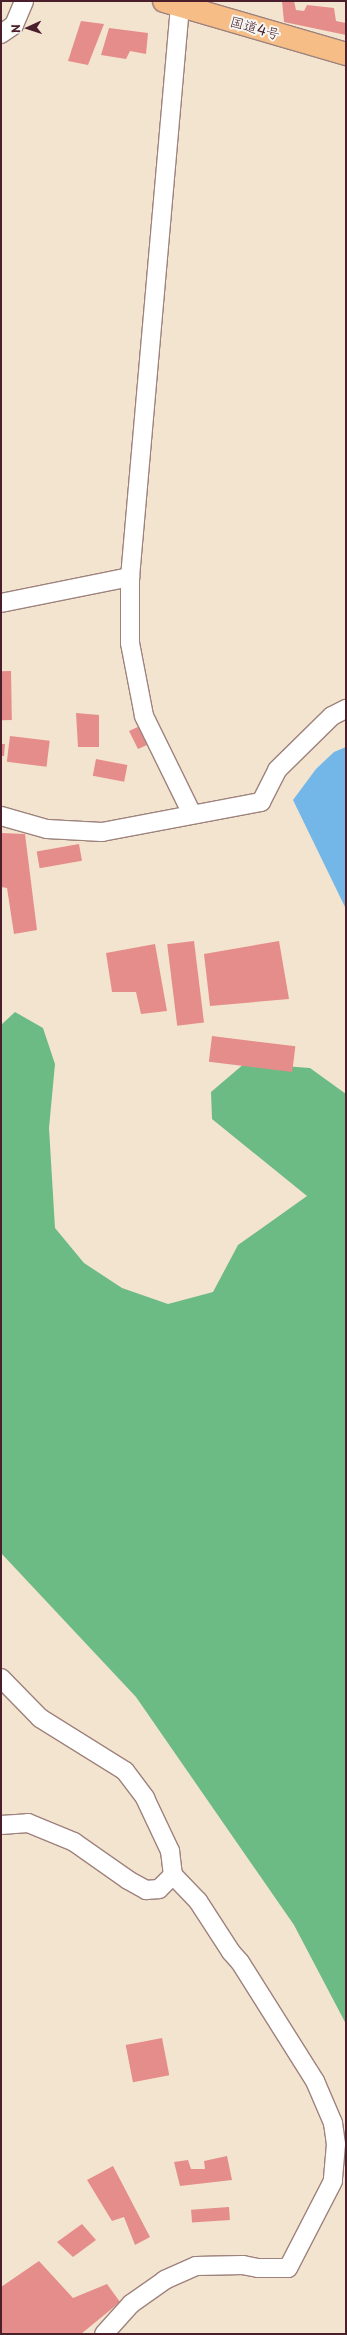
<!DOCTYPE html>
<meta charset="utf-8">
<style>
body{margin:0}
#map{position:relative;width:347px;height:2335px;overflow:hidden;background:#f3e4cf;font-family:"Playpen Sans","Klee One",sans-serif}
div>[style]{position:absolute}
.forest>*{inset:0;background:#6cbb85}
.water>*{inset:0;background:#73b6e8}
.building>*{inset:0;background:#e58d8b;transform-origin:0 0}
.roads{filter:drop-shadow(1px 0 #9e827d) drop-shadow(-1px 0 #9e827d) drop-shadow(0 1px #9e827d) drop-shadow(0 -1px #9e827d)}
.minor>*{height:18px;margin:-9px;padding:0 9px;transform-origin:9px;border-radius:9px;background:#fff}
.highway>*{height:22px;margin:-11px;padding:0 11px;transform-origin:11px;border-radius:11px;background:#f6be86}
span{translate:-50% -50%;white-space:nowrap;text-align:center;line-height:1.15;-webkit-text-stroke:4px #f6f6f2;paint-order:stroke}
.street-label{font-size:14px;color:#4a1f2b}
.frame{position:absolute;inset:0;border:2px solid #4a1f2b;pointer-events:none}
.north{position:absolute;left:8px;top:8px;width:40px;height:40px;-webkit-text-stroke:3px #f6f6f2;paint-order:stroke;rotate:267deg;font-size:11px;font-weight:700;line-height:16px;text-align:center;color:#4a1f2b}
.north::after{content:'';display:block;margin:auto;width:14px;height:18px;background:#4a1f2b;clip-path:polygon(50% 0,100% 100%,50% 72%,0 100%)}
</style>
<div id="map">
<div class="forest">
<i style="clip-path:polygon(15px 1012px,43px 1028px,55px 1064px,49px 1128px,55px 1228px,84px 1263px,122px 1288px,168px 1304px,213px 1292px,238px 1245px,307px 1196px,212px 1119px,211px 1092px,245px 1063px,310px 1068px,346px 1094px,346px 2024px,294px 1925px,136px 1697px,1px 1553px,1px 1025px)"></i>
</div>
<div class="water">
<i style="clip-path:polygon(346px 747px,346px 909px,293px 800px,316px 769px,334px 752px)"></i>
</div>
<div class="building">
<i style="clip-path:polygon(282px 1px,294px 1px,296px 10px,304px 11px,307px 5px,334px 8px,336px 21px,346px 23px,346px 35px,284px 22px)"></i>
<i style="clip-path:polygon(81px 21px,104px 24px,88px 65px,68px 61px)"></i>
<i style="clip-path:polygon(109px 28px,148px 33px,146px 54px,130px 51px,126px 59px,101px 55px)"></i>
<i style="left:11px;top:671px;width:49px;height:10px;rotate:89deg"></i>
<i style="clip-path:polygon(76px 713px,99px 715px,99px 747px,78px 747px)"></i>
<i style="clip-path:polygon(140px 726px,147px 745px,138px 749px,129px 731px)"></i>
<i style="left:10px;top:736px;width:40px;height:26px;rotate:7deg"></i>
<i style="clip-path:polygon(1px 744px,5px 744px,4px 756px,1px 756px)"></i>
<i style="left:96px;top:759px;width:32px;height:17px;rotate:11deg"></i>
<i style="clip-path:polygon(1px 833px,25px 834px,37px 930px,14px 934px,7px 888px,1px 887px)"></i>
<i style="left:79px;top:844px;width:17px;height:43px;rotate:80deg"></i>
<i style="left:194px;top:941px;width:82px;height:27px;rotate:83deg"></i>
<i style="clip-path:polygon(279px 941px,289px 999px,210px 1006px,204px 954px)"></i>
<i style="clip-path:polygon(155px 944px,167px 1011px,141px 1014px,136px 992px,112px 992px,106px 953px)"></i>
<i style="left:212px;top:1036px;width:84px;height:26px;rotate:7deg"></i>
<i style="left:162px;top:2038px;width:38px;height:37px;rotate:79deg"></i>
<i style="clip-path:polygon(227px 2156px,232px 2180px,180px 2186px,174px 2162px,188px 2160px,191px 2169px,205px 2169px,204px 2161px)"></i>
<i style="clip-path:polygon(113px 2166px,150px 2237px,135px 2245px,124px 2217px,112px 2221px,87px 2180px)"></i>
<i style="left:229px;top:2207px;width:13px;height:38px;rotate:86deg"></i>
<i style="clip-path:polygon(82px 2224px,96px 2240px,73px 2257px,57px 2242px)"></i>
<i style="clip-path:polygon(39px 2261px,73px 2298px,107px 2284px,120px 2302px,81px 2334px,1px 2334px,1px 2287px)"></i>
</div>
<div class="roads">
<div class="minor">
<i style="left:180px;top:6px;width:573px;rotate:95deg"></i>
<i style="left:130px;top:577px;width:66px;rotate:90deg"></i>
<i style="left:130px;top:643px;width:74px;rotate:79.1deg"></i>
<i style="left:144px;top:716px;width:109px;rotate:63.9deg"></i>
<i style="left:1px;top:34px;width:16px;rotate:-35deg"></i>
<i style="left:14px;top:25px;width:26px;rotate:-67deg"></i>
<i style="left:1px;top:603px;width:132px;rotate:-11.4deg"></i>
<i style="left:1px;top:816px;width:48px;rotate:15.8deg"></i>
<i style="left:47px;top:829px;width:55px;rotate:3.1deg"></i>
<i style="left:102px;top:832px;width:162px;rotate:-10.7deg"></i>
<i style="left:261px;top:802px;width:36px;rotate:-63deg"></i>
<i style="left:277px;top:770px;width:77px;rotate:-44.5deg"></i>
<i style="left:332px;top:716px;width:16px;rotate:-27deg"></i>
<i style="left:1px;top:1678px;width:56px;rotate:45.7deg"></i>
<i style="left:40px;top:1718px;width:100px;rotate:31.9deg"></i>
<i style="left:125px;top:1771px;width:34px;rotate:53deg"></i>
<i style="left:145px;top:1798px;width:59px;rotate:64.7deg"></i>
<i style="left:170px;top:1851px;width:24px;rotate:83deg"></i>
<i style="left:173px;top:1875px;width:36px;rotate:46deg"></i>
<i style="left:198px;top:1901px;width:61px;rotate:57.1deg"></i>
<i style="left:231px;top:1952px;width:13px;rotate:48deg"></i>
<i style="left:240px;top:1962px;width:141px;rotate:57.8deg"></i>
<i style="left:315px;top:2081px;width:46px;rotate:66.8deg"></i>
<i style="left:333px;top:2123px;width:21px;rotate:82deg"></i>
<i style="left:336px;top:2144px;width:37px;rotate:95deg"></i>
<i style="left:333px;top:2181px;width:98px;rotate:117.3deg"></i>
<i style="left:288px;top:2268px;width:30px;rotate:180deg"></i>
<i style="left:258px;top:2268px;width:15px;rotate:-169deg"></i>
<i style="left:243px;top:2265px;width:47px;rotate:178.8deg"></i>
<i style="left:196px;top:2266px;width:34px;rotate:156deg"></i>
<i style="left:165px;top:2280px;width:42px;rotate:144.8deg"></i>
<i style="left:131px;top:2304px;width:40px;rotate:132deg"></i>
<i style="left:1px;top:1825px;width:27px;rotate:-4deg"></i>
<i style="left:28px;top:1823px;width:50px;rotate:22.4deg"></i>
<i style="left:74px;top:1842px;width:66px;rotate:35.1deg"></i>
<i style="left:128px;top:1880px;width:21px;rotate:29deg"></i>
<i style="left:146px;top:1890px;width:13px;rotate:-4deg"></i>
<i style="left:159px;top:1889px;width:20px;rotate:-45deg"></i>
</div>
<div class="highway">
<i style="left:164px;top:1px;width:190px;rotate:16.2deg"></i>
</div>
</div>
<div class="street-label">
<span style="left:255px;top:28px;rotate:16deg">国道4号</span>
</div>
<div class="frame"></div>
<div class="north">N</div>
</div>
